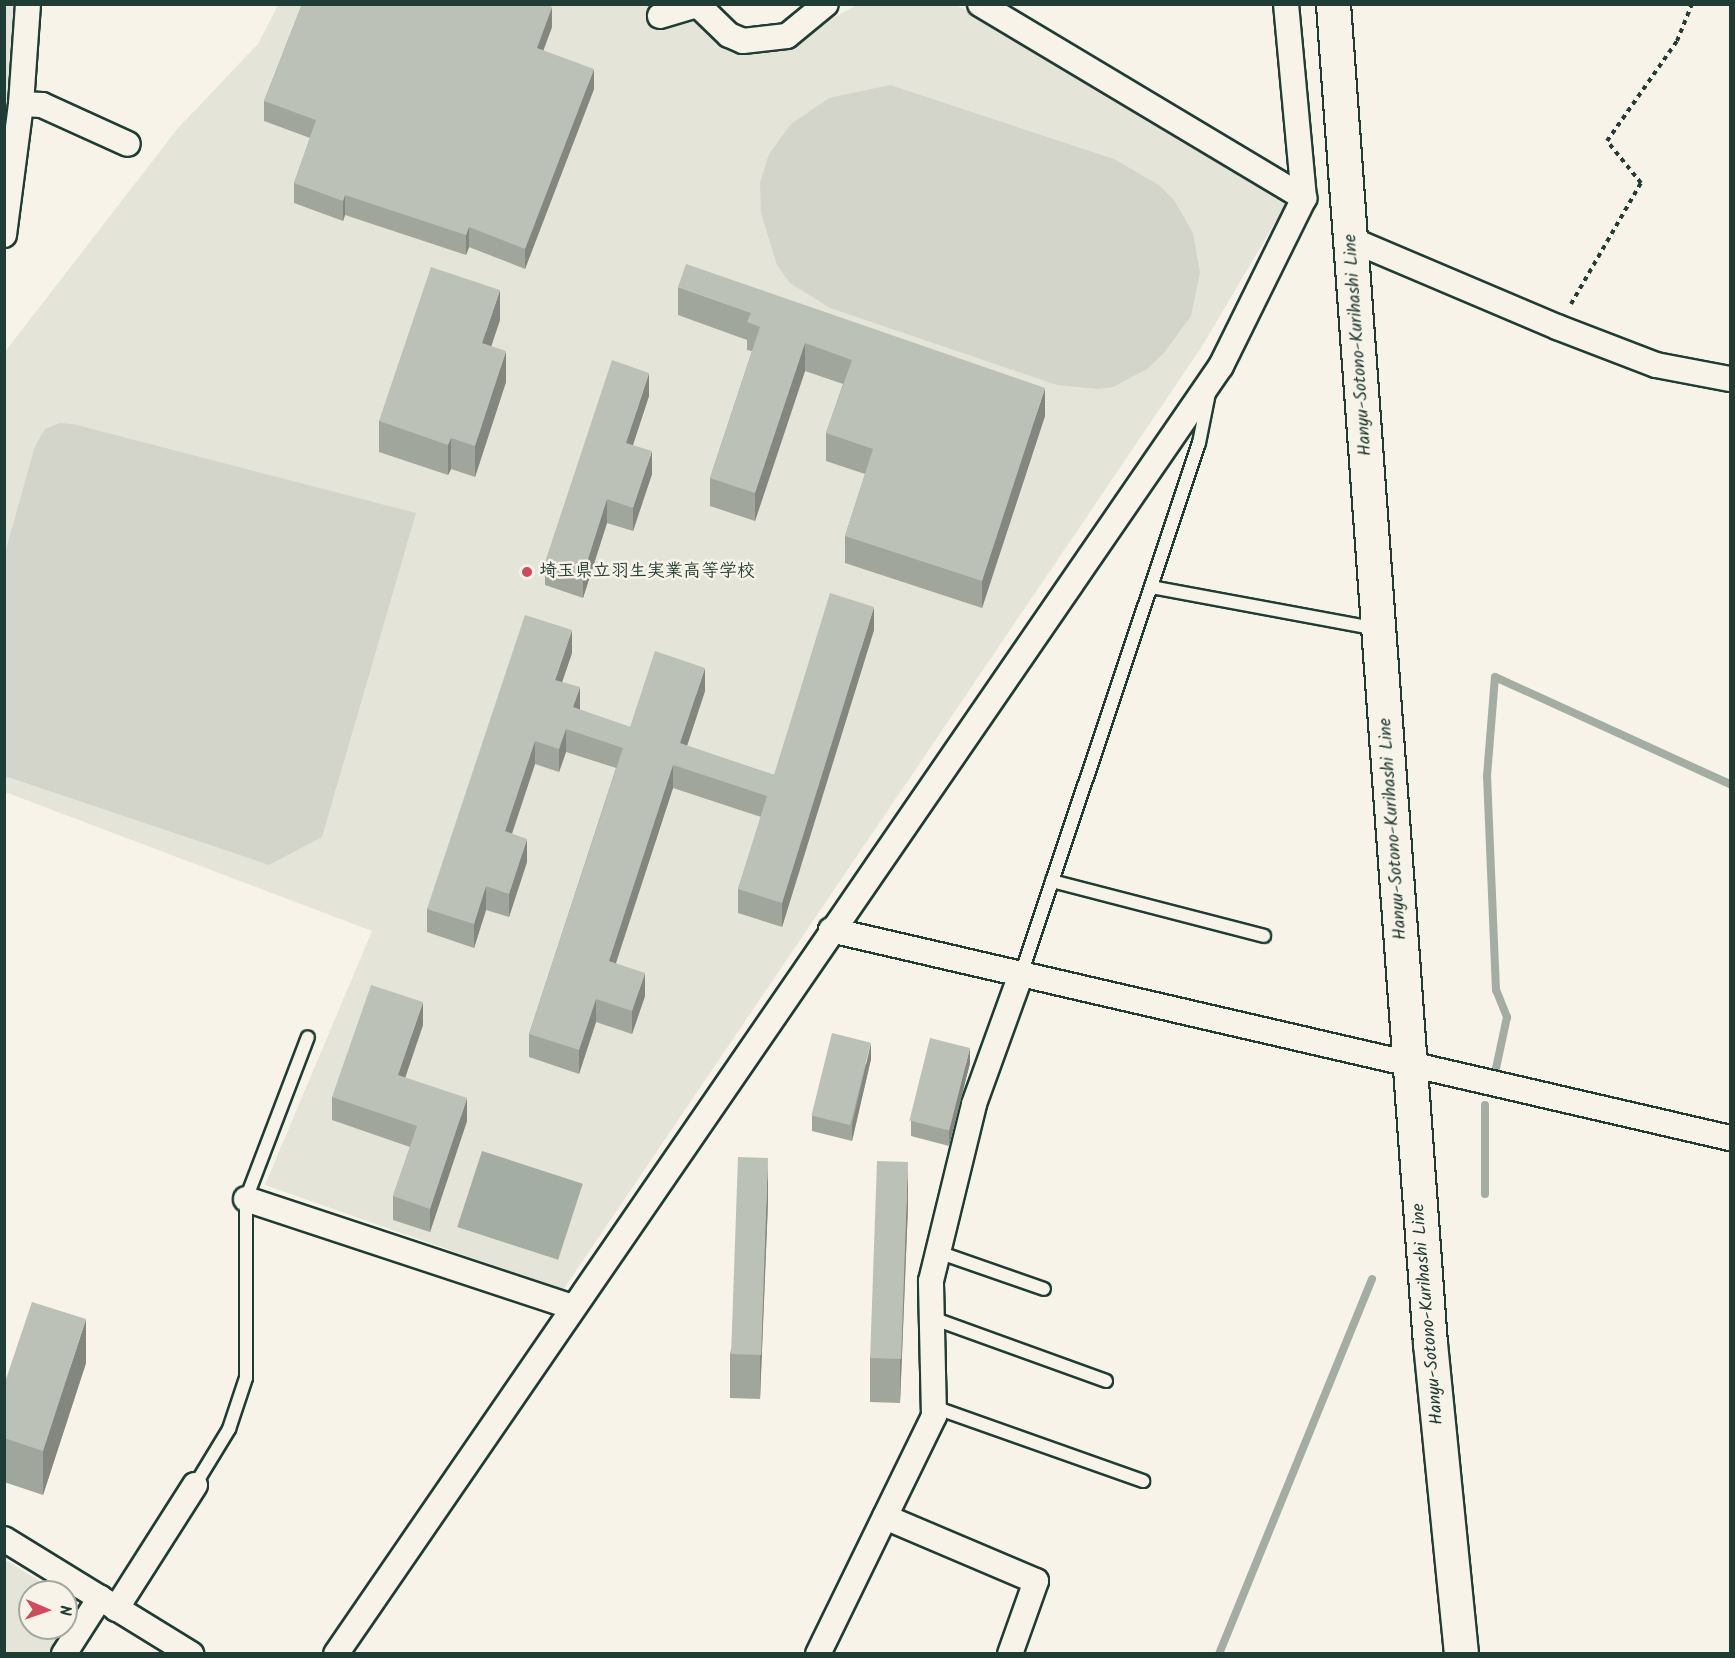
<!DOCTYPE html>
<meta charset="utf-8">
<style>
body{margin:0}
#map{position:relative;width:1735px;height:1658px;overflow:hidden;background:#f7f3e8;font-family:Kalam,"Klee One",sans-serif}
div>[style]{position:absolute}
.built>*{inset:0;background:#e5e4d9}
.green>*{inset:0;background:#d3d5ca}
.water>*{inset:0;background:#a4ada3;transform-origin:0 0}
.stream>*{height:8px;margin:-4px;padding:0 4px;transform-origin:4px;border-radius:4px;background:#a4ada3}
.path>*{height:4px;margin-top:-2px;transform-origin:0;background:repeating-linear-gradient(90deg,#1f3d34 0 4.5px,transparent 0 9px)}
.roads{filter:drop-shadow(2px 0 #1f3d34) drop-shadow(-2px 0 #1f3d34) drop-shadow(0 2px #1f3d34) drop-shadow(0 -2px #1f3d34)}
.service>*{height:12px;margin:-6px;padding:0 6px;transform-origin:6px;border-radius:6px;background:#f7f3e8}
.minor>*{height:24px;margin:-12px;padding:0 12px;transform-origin:12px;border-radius:12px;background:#f7f3e8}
.primary>*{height:33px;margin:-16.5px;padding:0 16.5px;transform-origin:16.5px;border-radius:16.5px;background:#f7f3e8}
.wall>*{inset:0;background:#a1a69d}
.shaded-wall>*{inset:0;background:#83877f}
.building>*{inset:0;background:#bbc1b6;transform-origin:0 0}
.dots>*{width:16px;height:16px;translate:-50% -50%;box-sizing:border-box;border:3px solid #f7f3e8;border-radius:50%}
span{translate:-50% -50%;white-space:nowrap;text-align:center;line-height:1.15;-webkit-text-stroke:5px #f7f3e8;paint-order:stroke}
.street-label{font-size:18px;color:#1f3d34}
.poi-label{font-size:18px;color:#1f3d34;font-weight:700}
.left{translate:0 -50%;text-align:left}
.frame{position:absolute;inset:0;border:6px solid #1f3d34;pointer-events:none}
.north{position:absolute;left:18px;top:1580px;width:60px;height:60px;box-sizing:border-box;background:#f7f3e8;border:2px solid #a1aaa0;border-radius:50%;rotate:92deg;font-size:16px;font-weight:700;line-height:24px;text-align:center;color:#1f3d34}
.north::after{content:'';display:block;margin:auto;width:21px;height:27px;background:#d1495b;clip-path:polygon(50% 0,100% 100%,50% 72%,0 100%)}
</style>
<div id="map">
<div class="built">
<i style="clip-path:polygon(5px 5px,16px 5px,5px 146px)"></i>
<i style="clip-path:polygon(278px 5px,671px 5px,779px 47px,857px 5px,956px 5px,1292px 194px,1201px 348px,563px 1290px,265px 1185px,372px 931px,5px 792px,4px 353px,178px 128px,258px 44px)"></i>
<i style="clip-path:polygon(4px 1559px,57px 1592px,30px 1592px,30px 1628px,66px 1628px,66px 1598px,81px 1607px,56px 1653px,5px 1653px)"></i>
</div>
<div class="green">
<i style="clip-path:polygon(890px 85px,1114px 159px,1159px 185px,1174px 200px,1193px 233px,1200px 273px,1191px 316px,1164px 353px,1147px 369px,1113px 387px,1098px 389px,1057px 385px,830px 308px,790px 283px,777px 265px,761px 213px,760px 183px,769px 154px,791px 124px,829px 98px)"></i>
<i style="clip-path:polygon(60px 423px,73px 424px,416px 513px,322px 837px,269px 865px,5px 776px,5px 553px,35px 446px,45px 429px)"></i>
</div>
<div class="water">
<i style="left:482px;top:1151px;width:106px;height:80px;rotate:18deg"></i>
</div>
<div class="stream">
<i style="left:1495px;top:1073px;width:57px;rotate:-77.9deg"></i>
<i style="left:1507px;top:1017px;width:29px;rotate:-112deg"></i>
<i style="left:1496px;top:990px;width:214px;rotate:-92.4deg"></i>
<i style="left:1487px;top:776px;width:99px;rotate:-85.4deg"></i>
<i style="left:1495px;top:677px;width:258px;rotate:24.5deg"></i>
<i style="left:1485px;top:1105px;width:89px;rotate:90deg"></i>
<i style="left:1219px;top:1654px;width:405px;rotate:-67.8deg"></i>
</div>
<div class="path">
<i style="left:1571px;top:304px;width:140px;rotate:-60deg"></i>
<i style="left:1641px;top:183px;width:54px;rotate:-129deg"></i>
<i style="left:1607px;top:141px;width:122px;rotate:-55deg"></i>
<i style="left:1677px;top:41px;width:40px;rotate:-68deg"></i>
</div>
<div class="roads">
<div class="service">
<i style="left:1151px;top:587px;width:230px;rotate:10.5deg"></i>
<i style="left:1052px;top:881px;width:219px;rotate:14.5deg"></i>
<i style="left:1021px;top:974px;width:560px;rotate:-71.47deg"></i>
<i style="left:1199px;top:443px;width:51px;rotate:-78.7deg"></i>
<i style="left:938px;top:1252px;width:112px;rotate:19.2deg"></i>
<i style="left:932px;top:1318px;width:185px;rotate:19.9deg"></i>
<i style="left:934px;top:1407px;width:222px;rotate:19.5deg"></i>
<i style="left:195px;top:1485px;width:66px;rotate:-58.7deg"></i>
<i style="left:229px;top:1429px;width:54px;rotate:-71.6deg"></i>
<i style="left:246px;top:1378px;width:179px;rotate:-90deg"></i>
<i style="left:246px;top:1199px;width:173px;rotate:-69.1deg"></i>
</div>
<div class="minor">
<i style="left:980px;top:4px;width:378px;rotate:30.9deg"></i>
<i style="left:700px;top:7px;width:40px;rotate:44deg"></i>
<i style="left:729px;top:35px;width:15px;rotate:23deg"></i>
<i style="left:743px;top:41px;width:44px;rotate:-6.5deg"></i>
<i style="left:787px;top:36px;width:50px;rotate:-39.4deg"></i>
<i style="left:660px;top:16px;width:42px;rotate:-16.7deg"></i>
<i style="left:21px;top:104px;width:21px;rotate:3deg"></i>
<i style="left:42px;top:105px;width:94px;rotate:24.4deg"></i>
<i style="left:4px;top:235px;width:132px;rotate:-82.6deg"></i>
<i style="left:21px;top:104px;width:100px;rotate:-86deg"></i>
<i style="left:1352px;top:240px;width:223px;rotate:23deg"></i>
<i style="left:1557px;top:327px;width:106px;rotate:21deg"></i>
<i style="left:1656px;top:365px;width:75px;rotate:10.7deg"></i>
<i style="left:831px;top:930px;width:923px;rotate:13.03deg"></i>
<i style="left:246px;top:1199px;width:344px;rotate:18.3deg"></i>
<i style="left:885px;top:1517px;width:164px;rotate:23deg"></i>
<i style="left:1036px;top:1581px;width:77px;rotate:109.6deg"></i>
<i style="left:4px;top:1539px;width:220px;rotate:31.6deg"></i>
<i style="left:116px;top:1609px;width:147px;rotate:-57.5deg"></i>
<i style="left:64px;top:1654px;width:67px;rotate:-57.3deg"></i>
<i style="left:336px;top:1654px;width:1563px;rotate:-55.51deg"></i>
<i style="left:1221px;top:366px;width:187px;rotate:-63.7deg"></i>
<i style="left:1304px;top:198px;width:195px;rotate:-95.3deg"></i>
<i style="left:818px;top:1654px;width:265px;rotate:-64deg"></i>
<i style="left:934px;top:1416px;width:135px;rotate:-91.3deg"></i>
<i style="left:931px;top:1281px;width:182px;rotate:-76.3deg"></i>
<i style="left:974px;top:1104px;width:138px;rotate:-70.1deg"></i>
</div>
<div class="primary">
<i style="left:1333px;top:4px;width:1343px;rotate:85.86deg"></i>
<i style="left:1430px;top:1343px;width:313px;rotate:84.3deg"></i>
</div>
</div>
<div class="wall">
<i style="clip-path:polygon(302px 4px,550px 4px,552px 27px,543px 50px,594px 89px,525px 269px,469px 247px,466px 255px,345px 215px,343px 221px,294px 203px,294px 183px,310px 138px,264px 121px,264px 101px)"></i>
<i style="clip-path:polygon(678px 287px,1045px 416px,982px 608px,845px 563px,845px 536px,865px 474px,826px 461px,826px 433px,843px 384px,805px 371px,755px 521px,710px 506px,710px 478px,752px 351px,747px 350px,747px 340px,678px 315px)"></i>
<i style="clip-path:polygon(500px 320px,491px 346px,506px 382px,475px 477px,451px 469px,448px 475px,379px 452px,379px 421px)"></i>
<i style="clip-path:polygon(649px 396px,633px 445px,652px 474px,633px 531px,607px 523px,583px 598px,545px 585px,545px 562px)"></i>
<i style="clip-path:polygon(874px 630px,782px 927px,738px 913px,738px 889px,761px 817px,673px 788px,616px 963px,645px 996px,632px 1034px,596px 1022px,579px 1074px,529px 1057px,529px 1034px,616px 768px,566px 752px,559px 772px,535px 764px,512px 834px,527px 862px,509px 917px,486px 910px,474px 948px,427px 932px,427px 909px,572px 653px,562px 682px,580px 710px,630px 727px,705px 691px,687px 746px,774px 775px)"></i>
<i style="clip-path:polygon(423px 1025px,405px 1078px,467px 1121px,430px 1232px,393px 1220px,393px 1196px,410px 1147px,332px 1120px,332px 1097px)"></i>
<i style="clip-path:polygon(871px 1059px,852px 1141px,812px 1131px,812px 1116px)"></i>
<i style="clip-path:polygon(970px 1063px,949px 1146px,911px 1136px,911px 1121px)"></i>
<i style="clip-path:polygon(768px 1202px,760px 1399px,730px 1398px,730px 1354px)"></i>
<i style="clip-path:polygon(908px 1206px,900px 1403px,870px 1402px,870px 1358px)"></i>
<i style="clip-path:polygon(86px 1363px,43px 1495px,4px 1482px,4px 1385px)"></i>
</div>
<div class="shaded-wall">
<i style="clip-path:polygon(552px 7px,552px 27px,537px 68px,537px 48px)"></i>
<i style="clip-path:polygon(594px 69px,594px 89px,525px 269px,525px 249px)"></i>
<i style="clip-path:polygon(345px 195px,345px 215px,343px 221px,343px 201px)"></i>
<i style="clip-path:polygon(469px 227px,469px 247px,466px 255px,466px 235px)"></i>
<i style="clip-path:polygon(500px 290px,500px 320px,482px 374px,482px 343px)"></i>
<i style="clip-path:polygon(805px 343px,805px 371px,755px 521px,755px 493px)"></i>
<i style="clip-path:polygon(506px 351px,506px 382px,475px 477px,475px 446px)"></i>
<i style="clip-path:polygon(649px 373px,649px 396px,626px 466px,626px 443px)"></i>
<i style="clip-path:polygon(1045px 388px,1045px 416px,982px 608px,982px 581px)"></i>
<i style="clip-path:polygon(451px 438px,451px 469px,448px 475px,448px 445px)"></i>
<i style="clip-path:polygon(652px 451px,652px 474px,633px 531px,633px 508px)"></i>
<i style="clip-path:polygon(607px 499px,607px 523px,583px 598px,583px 575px)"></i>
<i style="clip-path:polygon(874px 607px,874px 630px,782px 927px,782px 903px)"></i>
<i style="clip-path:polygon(572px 630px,572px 653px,555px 703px,555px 680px)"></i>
<i style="clip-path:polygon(705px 668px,705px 691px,680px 767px,680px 743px)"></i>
<i style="clip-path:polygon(580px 687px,580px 711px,573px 707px)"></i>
<i style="clip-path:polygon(566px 729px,566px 752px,559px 772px,559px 749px)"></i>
<i style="clip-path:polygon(535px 741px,535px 764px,505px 854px,505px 831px)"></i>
<i style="clip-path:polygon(673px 765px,673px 788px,609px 984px,609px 961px)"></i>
<i style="clip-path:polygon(527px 839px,527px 862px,509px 917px,509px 894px)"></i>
<i style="clip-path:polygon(486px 886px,486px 910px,474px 948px,474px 924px)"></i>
<i style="clip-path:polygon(645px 973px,645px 996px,632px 1034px,632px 1011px)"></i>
<i style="clip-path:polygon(596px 999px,596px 1022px,579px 1074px,579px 1050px)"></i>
<i style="clip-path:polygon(423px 1002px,423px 1025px,398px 1099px,398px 1075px)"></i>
<i style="clip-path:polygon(871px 1043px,871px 1059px,852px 1141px,852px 1125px)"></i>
<i style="clip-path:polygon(970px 1048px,970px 1063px,949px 1146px,949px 1130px)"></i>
<i style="clip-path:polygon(467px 1098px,467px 1121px,430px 1232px,430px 1209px)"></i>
<i style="clip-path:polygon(768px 1158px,768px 1202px,760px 1399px,760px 1355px)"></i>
<i style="clip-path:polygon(908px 1162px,908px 1206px,900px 1403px,900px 1359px)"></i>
<i style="clip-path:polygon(86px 1319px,86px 1363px,43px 1495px,43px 1451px)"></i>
</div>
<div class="building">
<i style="clip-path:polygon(302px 4px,546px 4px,552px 7px,537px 48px,594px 69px,525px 249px,469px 227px,466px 235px,345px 195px,343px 201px,294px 183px,316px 120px,264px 101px)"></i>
<i style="clip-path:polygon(686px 264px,1045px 388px,982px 581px,845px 536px,873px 449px,826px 433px,852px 360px,805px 343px,755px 493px,710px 478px,760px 327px,747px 322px,751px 313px,678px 287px)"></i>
<i style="clip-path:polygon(431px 267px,500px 290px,482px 343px,506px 351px,475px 446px,451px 438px,448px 445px,379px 421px)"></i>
<i style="clip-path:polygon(612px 360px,649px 373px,626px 443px,652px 451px,633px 508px,607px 499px,583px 575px,545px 562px)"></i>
<i style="clip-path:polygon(830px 593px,874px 607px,782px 903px,738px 889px,767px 796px,673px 765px,609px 961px,645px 973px,632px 1011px,596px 999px,579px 1050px,529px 1034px,623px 748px,566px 729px,559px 749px,535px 741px,505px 831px,527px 839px,509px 894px,486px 886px,474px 924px,427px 909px,525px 615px,572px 630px,555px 680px,580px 687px,573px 707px,630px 727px,655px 651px,705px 668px,680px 743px,774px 775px)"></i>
<i style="clip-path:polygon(371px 985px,423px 1002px,398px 1075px,467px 1098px,430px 1209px,393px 1196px,417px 1126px,332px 1097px)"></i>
<i style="left:832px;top:1033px;width:40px;height:85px;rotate:14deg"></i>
<i style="left:930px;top:1038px;width:41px;height:85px;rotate:14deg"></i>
<i style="left:738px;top:1157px;width:30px;height:197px;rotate:2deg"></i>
<i style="left:877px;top:1161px;width:31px;height:197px;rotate:2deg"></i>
<i style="clip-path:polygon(32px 1302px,86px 1319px,43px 1451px,4px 1438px,4px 1385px)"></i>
</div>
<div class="dots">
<i style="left:527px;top:572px;background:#d1495b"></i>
</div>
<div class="street-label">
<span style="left:1359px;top:345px;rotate:-94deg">Hanyu-Sotono-Kurihashi Line</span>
<span style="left:1394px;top:829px;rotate:-94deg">Hanyu-Sotono-Kurihashi Line</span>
<span style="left:1429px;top:1314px;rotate:-95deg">Hanyu-Sotono-Kurihashi Line</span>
</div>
<div class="poi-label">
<span class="left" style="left:539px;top:572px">埼玉県立羽生実業高等学校</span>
</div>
<div class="frame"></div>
<div class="north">N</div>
</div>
